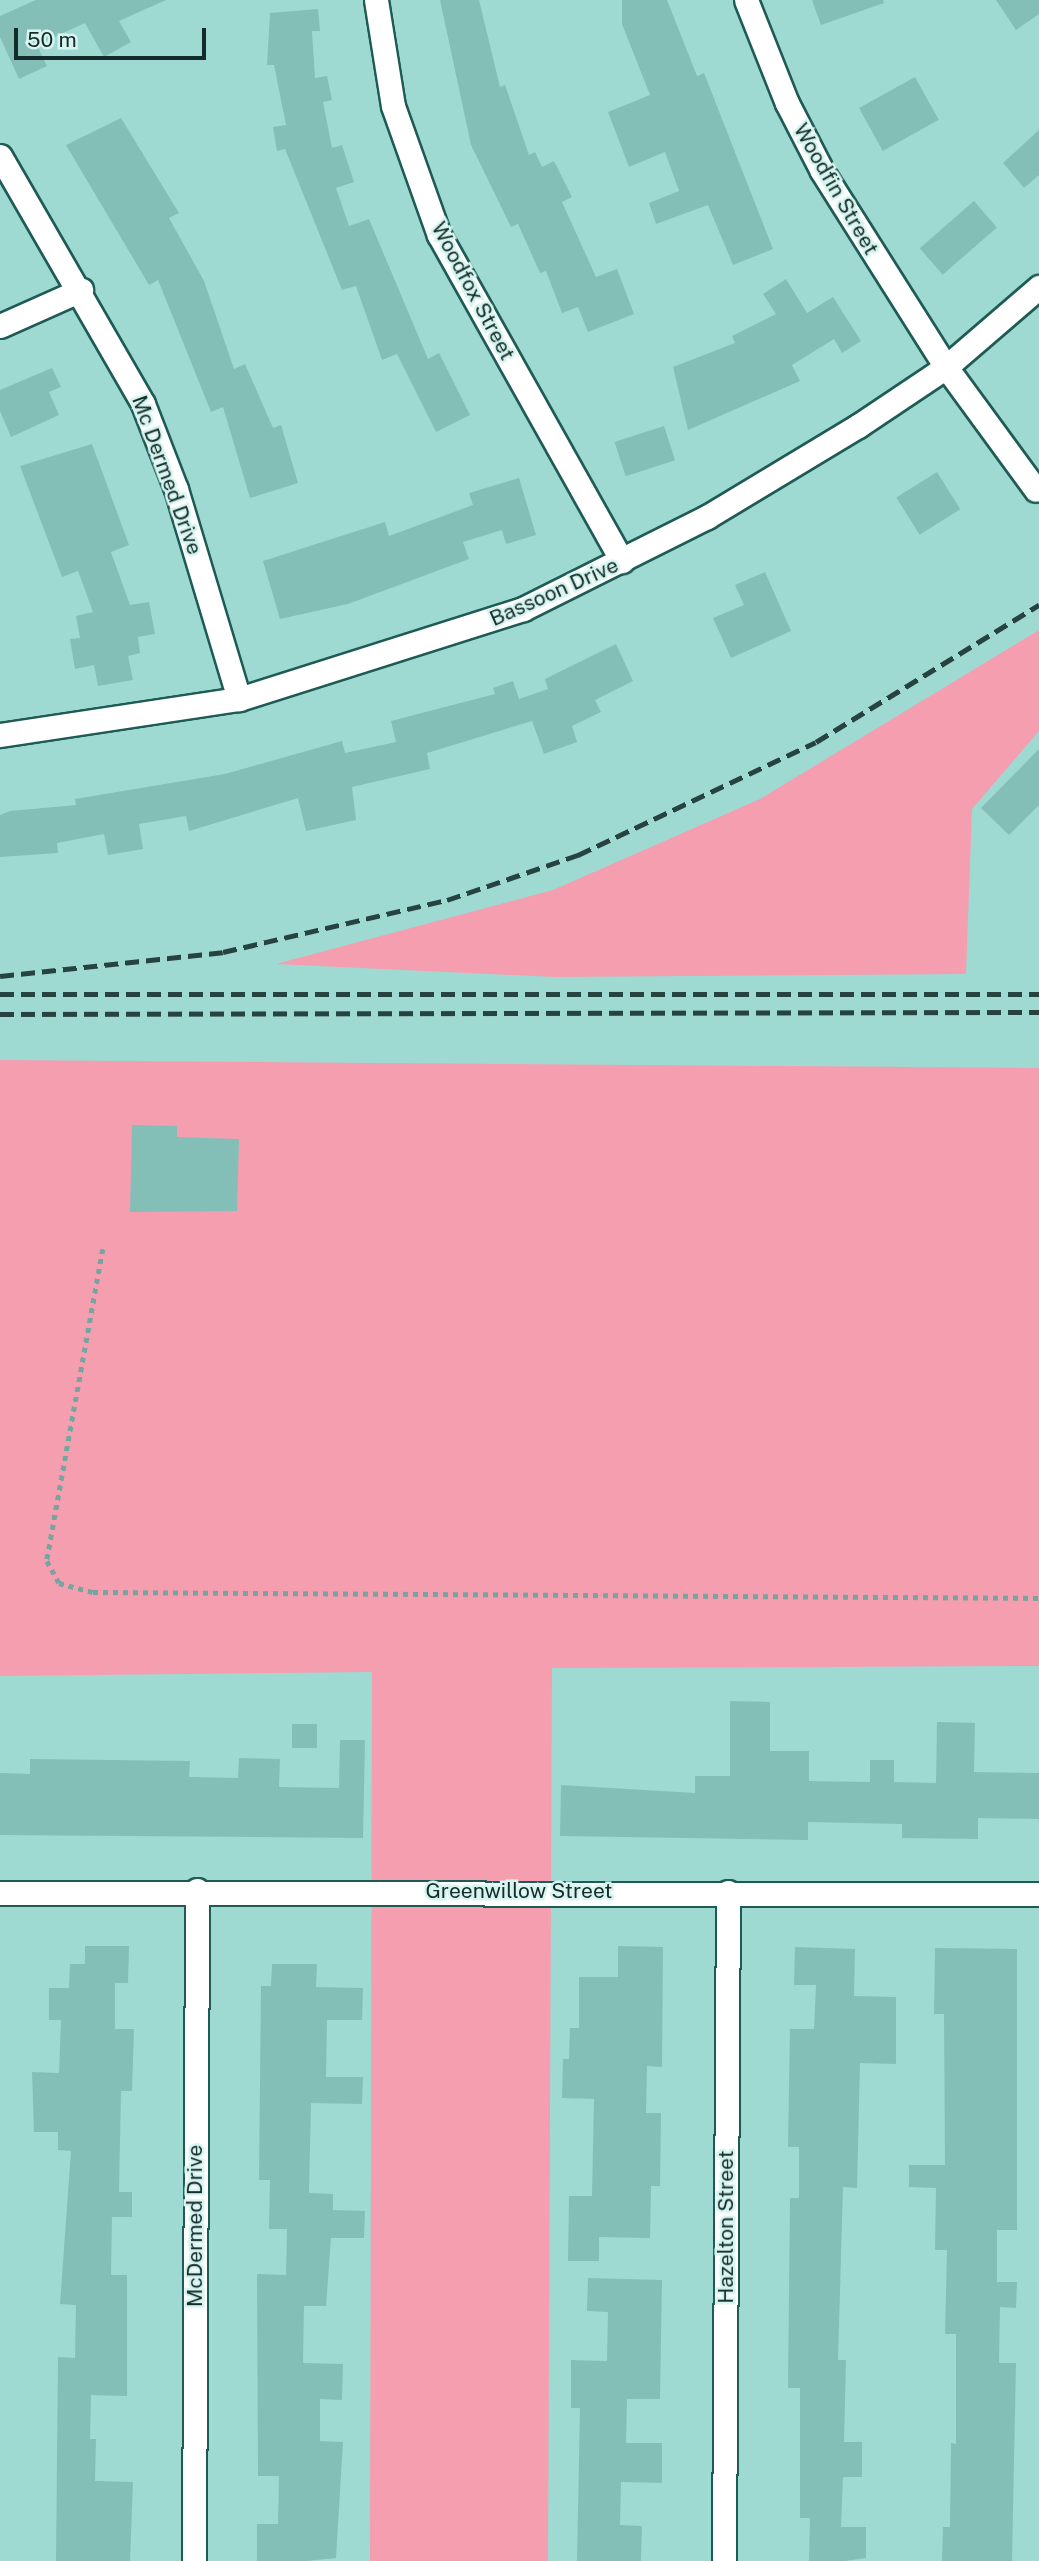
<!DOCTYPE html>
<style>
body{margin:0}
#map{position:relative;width:1039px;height:2561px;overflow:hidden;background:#9edad2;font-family:"Public Sans",sans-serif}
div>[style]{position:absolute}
.green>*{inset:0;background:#f59eb0}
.building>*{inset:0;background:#84bfb7;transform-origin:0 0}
.path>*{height:4.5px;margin-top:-2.25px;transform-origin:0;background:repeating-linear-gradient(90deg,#74a59e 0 5px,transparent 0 10px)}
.roads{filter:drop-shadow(2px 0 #1f5b55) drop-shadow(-2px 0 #1f5b55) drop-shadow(0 2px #1f5b55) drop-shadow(0 -2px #1f5b55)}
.street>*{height:23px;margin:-11.5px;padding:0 11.5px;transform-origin:11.5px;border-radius:11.5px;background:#fff}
.rail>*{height:5px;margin-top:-2.5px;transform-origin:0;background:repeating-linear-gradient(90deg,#264340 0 14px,transparent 0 21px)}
span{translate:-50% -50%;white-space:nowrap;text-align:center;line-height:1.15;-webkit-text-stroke:5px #d7f4f0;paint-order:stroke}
.street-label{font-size:21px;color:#132c29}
.scale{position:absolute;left:14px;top:28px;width:192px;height:32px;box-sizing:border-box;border:4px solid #132c29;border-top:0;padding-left:9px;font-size:21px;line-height:24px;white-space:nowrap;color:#132c29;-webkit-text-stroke:5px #d7f4f0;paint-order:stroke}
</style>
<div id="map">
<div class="green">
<i style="clip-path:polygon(1039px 630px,1039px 731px,972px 809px,966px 974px,555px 977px,276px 964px,553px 890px,760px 799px)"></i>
<i style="clip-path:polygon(0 1060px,1039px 1068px,1039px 1666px,552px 1668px,548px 2561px,370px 2561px,372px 1672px,0 1676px)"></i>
</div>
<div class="building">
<i style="clip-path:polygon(36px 0,166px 0,119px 21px,131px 42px,104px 57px,85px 23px,37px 45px,47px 66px,19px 79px,0 37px,0 16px)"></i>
<i style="clip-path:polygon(440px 0,479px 0,500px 87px,505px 85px,529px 155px,535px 152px,542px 167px,554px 161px,572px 197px,562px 202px,596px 277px,617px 269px,634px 314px,588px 332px,578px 307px,562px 313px,546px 271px,540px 273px,518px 224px,511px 227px,471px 145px)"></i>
<i style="clip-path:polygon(622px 0,667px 0,697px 76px,704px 73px,773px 249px,733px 265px,708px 205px,656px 224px,649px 203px,679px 191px,665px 152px,629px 167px,608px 112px,650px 95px,622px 24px)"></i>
<i style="clip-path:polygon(812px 0,883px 0,884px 3px,821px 25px)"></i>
<i style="clip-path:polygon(996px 0,1039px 0,1039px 14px,1016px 30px)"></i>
<i style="clip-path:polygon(318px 9px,320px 31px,312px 31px,315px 78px,327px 76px,332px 100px,323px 102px,332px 148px,342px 145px,354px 182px,336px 188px,349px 226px,369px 219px,428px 359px,439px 353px,470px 415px,436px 432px,397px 354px,382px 360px,356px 286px,342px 290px,285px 149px,277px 151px,273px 127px,286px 125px,274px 65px,267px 65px,270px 13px)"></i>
<i style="left:915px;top:77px;width:49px;height:64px;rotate:61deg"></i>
<i style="clip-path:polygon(121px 118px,179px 213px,169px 218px,204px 281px,234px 369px,245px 364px,273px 428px,281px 425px,298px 483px,250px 498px,223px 407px,211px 412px,158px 280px,149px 285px,66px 145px)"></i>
<i style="clip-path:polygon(1039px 130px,1039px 175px,1024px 188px,1003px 163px)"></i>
<i style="left:974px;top:201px;width:35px;height:72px;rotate:49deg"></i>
<i style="clip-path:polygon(786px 279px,807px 313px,833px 297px,861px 341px,842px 353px,834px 339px,792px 365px,800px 381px,688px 430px,673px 367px,735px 343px,732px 336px,776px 314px,763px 294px)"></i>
<i style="clip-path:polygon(52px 368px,61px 387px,49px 392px,59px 415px,11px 437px,0 411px,0 390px)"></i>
<i style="left:664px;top:426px;width:36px;height:52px;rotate:72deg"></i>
<i style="clip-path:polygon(92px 444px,129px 545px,111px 552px,130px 605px,149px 602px,155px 634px,138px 637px,140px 653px,128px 656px,133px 680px,98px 686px,94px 665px,75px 669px,70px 639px,80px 638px,76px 616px,93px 612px,78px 571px,62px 577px,20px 466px)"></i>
<i style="left:937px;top:472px;width:44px;height:48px;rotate:58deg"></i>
<i style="clip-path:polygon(519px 478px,536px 535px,506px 544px,502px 530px,463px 542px,469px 559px,348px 604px,280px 619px,263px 561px,385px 522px,389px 536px,473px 505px,469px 493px)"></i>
<i style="clip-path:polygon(765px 572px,791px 631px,731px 658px,713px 618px,744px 605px,735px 585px)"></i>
<i style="clip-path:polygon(616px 644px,633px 681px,595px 700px,601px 712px,572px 726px,577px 742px,544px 754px,532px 721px,427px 753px,430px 769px,352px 787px,356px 820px,306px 831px,298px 798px,189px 831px,186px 816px,139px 824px,143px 849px,108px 855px,104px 834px,57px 843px,58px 853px,0 857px,0 815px,10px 811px,76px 805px,75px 799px,225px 774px,342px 741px,345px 753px,396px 742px,391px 721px,495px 694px,493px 688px,513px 681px,519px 699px,548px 689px,545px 679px)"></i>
<i style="clip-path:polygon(1039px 749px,1039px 805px,1009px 835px,981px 808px)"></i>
<i style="clip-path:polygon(132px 1125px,177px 1126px,177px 1137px,239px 1139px,237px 1211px,130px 1212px)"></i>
<i style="clip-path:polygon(730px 1701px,770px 1702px,770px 1751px,809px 1751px,809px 1781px,870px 1782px,870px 1760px,894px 1760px,894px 1782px,936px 1783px,937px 1722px,975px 1723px,974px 1772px,1039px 1773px,1039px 1819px,978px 1818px,978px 1839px,902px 1838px,902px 1824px,808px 1822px,808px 1840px,560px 1836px,561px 1785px,695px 1793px,695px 1776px,730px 1776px)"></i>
<i style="left:292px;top:1724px;width:25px;height:24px"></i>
<i style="clip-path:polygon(340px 1740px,365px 1740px,363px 1838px,0 1835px,0 1773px,30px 1774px,30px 1759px,190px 1761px,189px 1777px,238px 1778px,239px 1758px,280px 1759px,279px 1787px,339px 1788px)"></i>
<i style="clip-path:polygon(85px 1946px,129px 1946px,128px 1983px,115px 1983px,115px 2029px,134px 2029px,132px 2091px,121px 2091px,119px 2192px,132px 2192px,132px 2217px,112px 2217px,111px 2275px,127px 2275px,127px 2396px,91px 2395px,90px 2439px,96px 2439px,95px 2481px,133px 2482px,130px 2561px,56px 2561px,58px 2357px,75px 2358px,76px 2305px,60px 2304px,71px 2151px,58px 2150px,58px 2132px,34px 2132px,32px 2072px,59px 2073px,61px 2020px,49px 2020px,49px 1988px,69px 1988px,70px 1964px,85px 1964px)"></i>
<i style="clip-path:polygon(618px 1946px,663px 1947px,662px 2067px,647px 2066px,646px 2113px,661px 2113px,660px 2186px,651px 2186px,650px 2238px,599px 2237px,599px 2261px,568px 2261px,569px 2196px,592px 2196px,594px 2099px,562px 2098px,563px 2059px,569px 2059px,570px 2028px,579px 2028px,579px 1977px,618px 1977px)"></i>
<i style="clip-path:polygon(795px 1947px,855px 1949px,854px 1996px,896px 1997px,896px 2064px,860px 2063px,857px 2188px,843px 2187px,838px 2360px,846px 2360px,844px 2442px,862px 2442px,862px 2477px,843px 2477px,841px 2527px,866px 2527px,866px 2558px,845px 2561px,809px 2561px,810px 2518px,800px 2518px,800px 2388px,788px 2388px,790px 2198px,799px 2198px,799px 2147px,788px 2147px,790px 2029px,814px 2029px,816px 1985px,794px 1985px)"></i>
<i style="clip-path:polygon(935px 1948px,1017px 1949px,1017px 2230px,997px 2230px,997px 2282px,1017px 2282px,1016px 2308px,1000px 2307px,999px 2363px,1016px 2363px,1012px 2561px,942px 2561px,943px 2527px,950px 2527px,951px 2443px,956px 2444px,956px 2334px,945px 2334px,947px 2250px,935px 2250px,936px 2188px,909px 2187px,909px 2165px,945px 2165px,944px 2014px,934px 2014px)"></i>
<i style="clip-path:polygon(272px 1964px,317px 1964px,316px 1987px,363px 1988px,362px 2020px,327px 2020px,326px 2077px,363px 2077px,362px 2104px,311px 2103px,309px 2193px,333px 2194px,333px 2210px,365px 2211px,364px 2238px,331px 2238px,326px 2306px,304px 2306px,303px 2363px,343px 2364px,342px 2400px,320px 2399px,320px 2441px,343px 2442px,336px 2558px,306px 2561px,257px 2561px,257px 2524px,278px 2524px,279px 2476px,258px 2476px,257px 2274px,286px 2275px,287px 2229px,269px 2229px,270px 2180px,259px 2180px,261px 1986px,271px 1986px)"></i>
<i style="clip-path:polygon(588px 2278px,662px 2280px,660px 2399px,627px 2399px,626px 2443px,662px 2443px,662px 2483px,621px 2482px,620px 2525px,642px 2526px,641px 2561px,577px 2561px,580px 2408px,571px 2408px,571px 2360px,607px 2361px,608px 2312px,587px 2311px)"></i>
</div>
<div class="path">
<i style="left:103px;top:1249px;width:317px;rotate:100.2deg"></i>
<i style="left:47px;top:1561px;width:25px;rotate:61deg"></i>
<i style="left:59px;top:1583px;width:35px;rotate:15deg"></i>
<i style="left:93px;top:1592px;width:946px;rotate:0.36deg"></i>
</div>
<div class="roads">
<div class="street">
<i style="left:376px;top:0;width:107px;rotate:80.9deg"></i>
<i style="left:393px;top:106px;width:137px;rotate:70.4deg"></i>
<i style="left:439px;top:235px;width:374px;rotate:60.7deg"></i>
<i style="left:746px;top:0;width:111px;rotate:68.3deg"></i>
<i style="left:787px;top:103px;width:76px;rotate:62.8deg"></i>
<i style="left:822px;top:171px;width:232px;rotate:57.7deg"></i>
<i style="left:946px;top:367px;width:152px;rotate:53.8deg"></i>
<i style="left:0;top:156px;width:286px;rotate:60deg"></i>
<i style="left:143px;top:404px;width:91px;rotate:68.8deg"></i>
<i style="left:176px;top:489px;width:219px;rotate:73.3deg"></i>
<i style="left:0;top:326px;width:89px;rotate:-24deg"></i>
<i style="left:0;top:735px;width:242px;rotate:-8.6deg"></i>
<i style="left:239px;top:699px;width:298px;rotate:-17.6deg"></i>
<i style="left:523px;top:609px;width:206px;rotate:-26.6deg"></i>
<i style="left:707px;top:517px;width:176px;rotate:-31.1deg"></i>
<i style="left:858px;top:426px;width:106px;rotate:-33.8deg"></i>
<i style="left:946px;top:367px;width:123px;rotate:-40.7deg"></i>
<i style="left:0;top:1893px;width:1039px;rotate:0.06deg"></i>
<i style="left:194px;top:2561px;width:671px;rotate:-89.74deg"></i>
<i style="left:724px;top:2561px;width:669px;rotate:-89.66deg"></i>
</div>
</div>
<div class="rail">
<i style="left:0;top:976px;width:224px;rotate:-6.1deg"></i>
<i style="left:223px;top:952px;width:230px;rotate:-13.1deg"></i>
<i style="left:447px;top:900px;width:139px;rotate:-19deg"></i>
<i style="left:578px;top:855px;width:263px;rotate:-25.4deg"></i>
<i style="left:816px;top:742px;width:262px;rotate:-31.6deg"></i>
<i style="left:0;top:994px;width:1039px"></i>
<i style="left:0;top:1014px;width:1039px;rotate:-0.11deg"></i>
</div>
<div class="street-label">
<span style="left:836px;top:189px;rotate:60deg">Woodfin Street</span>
<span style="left:473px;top:291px;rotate:62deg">Woodfox Street</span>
<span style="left:167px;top:475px;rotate:70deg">Mc Dermed Drive</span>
<span style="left:554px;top:592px;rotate:-24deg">Bassoon Drive</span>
<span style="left:519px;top:1891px">Greenwillow Street</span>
<span style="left:195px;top:2226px;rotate:-90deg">McDermed Drive</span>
<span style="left:726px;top:2227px;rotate:-90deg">Hazelton Street</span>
</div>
<div class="scale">50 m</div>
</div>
